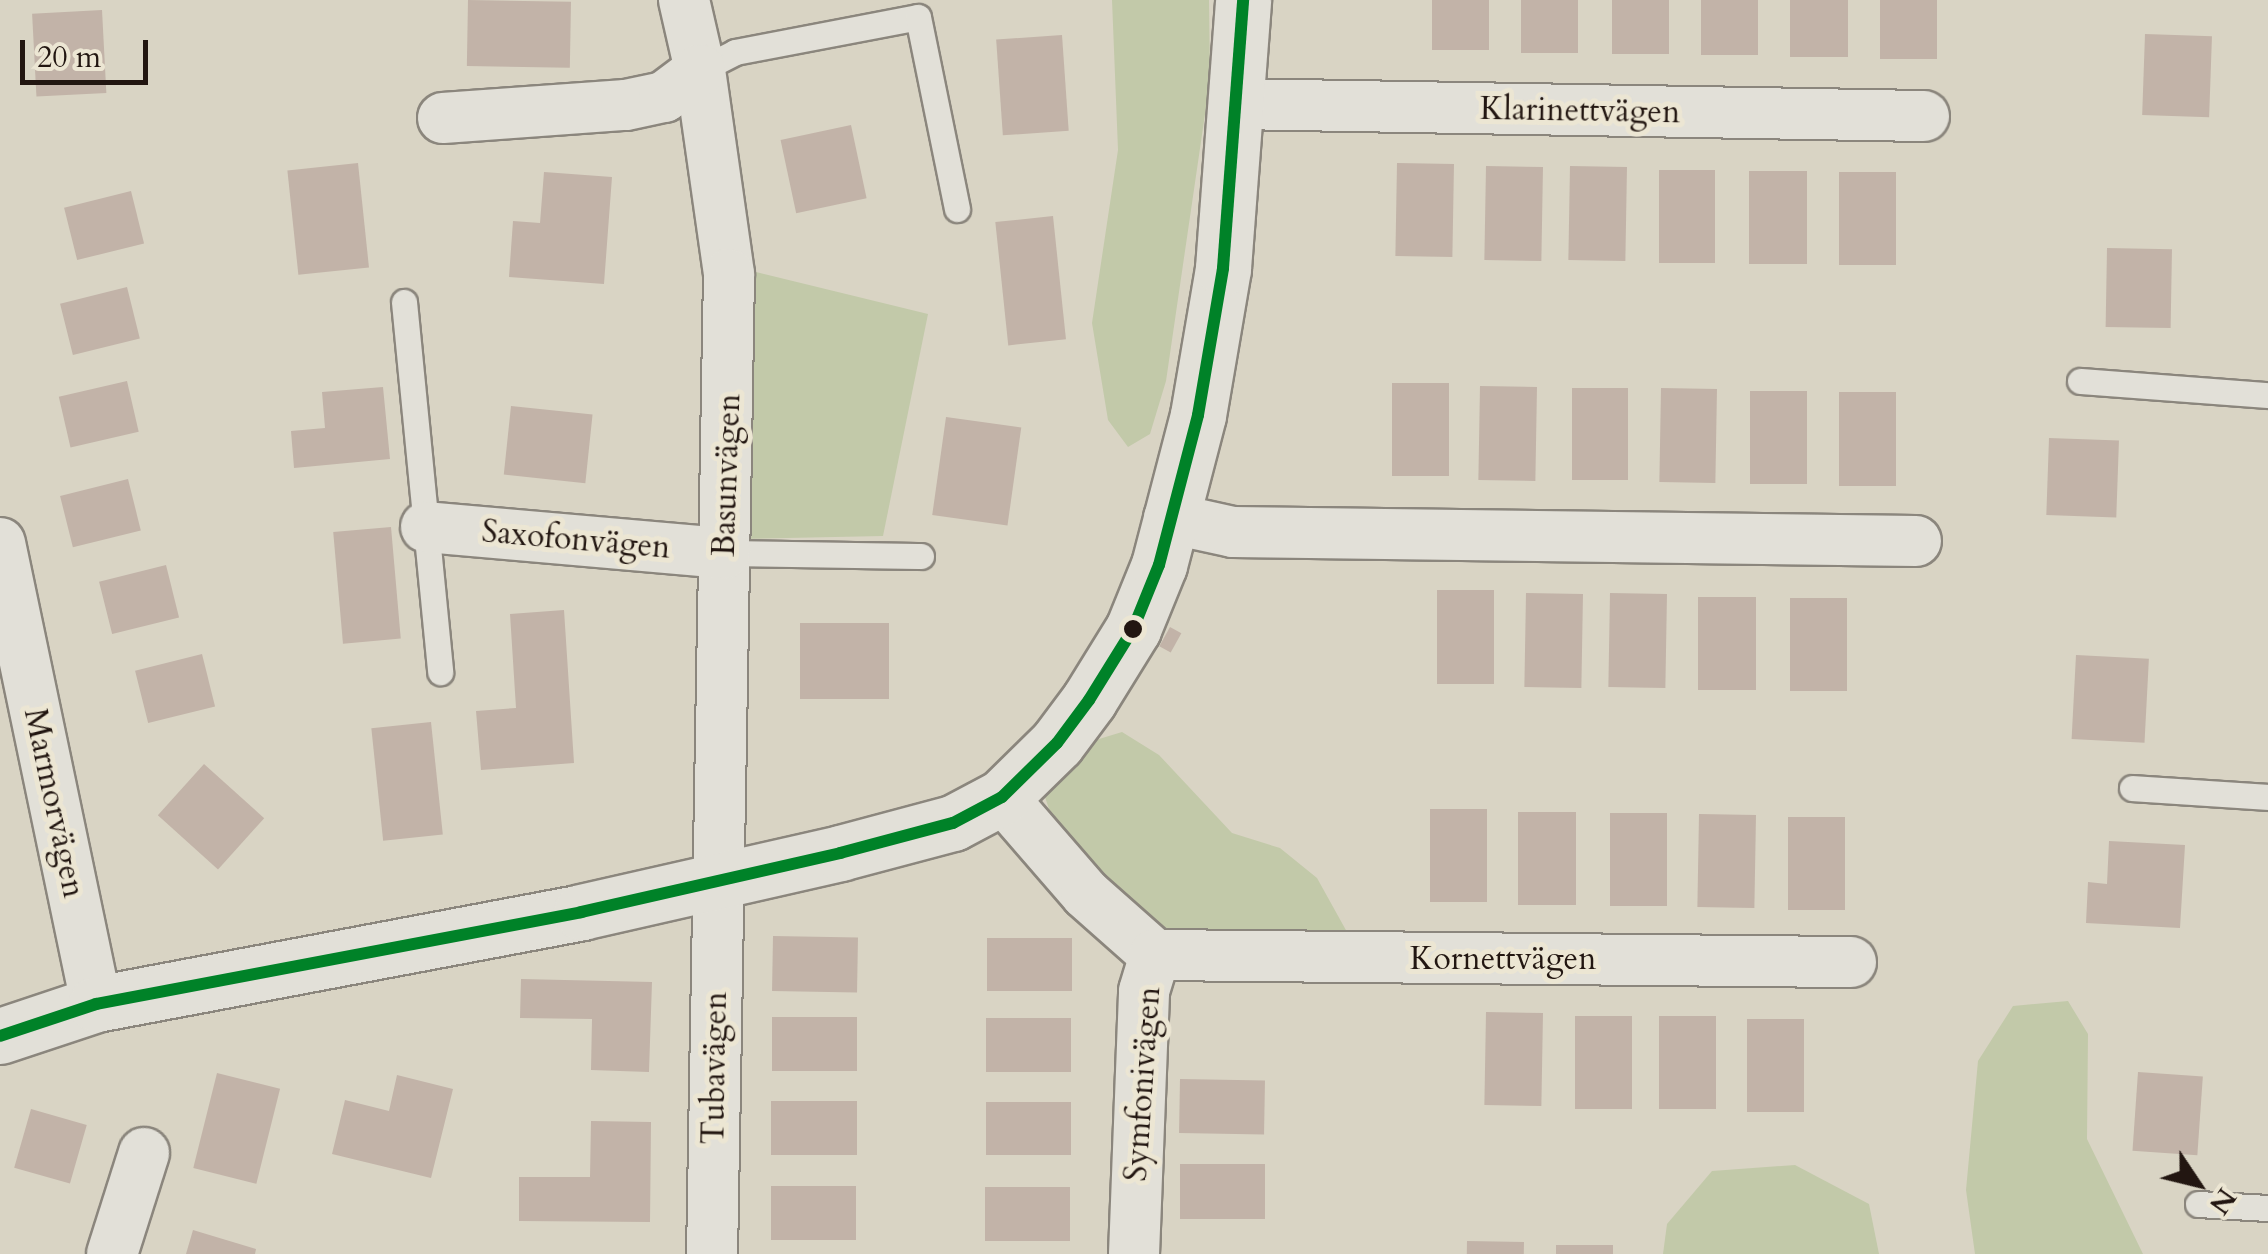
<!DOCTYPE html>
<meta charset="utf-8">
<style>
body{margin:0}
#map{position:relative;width:2268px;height:1254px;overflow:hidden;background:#d9d4c4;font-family:Cardo,serif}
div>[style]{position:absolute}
.green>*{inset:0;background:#c2c9a9}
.building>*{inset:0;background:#c2b3a8;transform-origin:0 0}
.roads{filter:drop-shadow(2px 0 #8b867d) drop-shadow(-2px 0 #8b867d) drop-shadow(0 2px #8b867d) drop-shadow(0 -2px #8b867d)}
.service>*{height:25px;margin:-12.5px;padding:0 12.5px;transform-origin:12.5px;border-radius:12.5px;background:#e2e0d8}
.minor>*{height:50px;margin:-25px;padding:0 25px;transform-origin:25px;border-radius:25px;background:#e2e0d8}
.tertiary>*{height:55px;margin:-27.5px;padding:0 27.5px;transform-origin:27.5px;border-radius:27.5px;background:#e2e0d8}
.bus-1>*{height:12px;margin:-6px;padding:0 6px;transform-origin:6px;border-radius:6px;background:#008228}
.dots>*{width:28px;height:28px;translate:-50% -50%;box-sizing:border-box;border:5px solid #ece6d3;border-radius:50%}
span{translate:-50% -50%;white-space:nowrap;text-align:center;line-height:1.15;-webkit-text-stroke:10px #ece6d3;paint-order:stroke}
.street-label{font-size:32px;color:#221611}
.north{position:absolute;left:2148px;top:1134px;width:100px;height:100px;-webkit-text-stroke:8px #ece6d3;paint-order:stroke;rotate:125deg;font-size:28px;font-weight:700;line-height:40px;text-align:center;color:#221611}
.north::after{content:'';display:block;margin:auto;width:35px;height:45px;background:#221611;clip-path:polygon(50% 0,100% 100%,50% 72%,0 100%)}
.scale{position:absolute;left:20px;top:40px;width:128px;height:45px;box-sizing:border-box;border:5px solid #221611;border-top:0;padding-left:12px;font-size:30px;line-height:35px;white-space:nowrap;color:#221611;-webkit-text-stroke:8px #ece6d3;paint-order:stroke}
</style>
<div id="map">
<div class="green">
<i style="clip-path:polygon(1112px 0,1209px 0,1210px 80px,1166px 381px,1150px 434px,1128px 447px,1108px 420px,1092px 323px,1118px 150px)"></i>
<i style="clip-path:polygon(756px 272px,928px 314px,883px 536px,743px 539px)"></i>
<i style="clip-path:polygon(1122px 732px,1159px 755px,1232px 833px,1280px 848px,1317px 878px,1347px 932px,1152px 932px,1050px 812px,1043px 791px,1086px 743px)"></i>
<i style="clip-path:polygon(2068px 1001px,2088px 1034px,2087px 1139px,2143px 1254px,1975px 1254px,1966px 1190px,1978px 1061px,2013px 1006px)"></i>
<i style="clip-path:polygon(1795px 1165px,1869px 1204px,1879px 1254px,1663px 1254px,1667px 1224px,1712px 1171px)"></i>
</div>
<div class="building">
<i style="left:468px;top:0;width:103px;height:66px;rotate:1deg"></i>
<i style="left:1432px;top:0;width:57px;height:50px"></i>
<i style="left:1521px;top:0;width:57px;height:53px"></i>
<i style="left:1612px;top:0;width:57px;height:54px"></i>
<i style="left:1701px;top:0;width:57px;height:55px"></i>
<i style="left:1790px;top:0;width:58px;height:57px"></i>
<i style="left:1880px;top:0;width:57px;height:59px"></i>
<i style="left:102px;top:10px;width:83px;height:70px;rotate:87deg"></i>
<i style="left:2145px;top:34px;width:67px;height:81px;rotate:2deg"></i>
<i style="left:1062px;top:35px;width:96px;height:66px;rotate:86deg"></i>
<i style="left:851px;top:125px;width:75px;height:72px;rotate:78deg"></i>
<i style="left:358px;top:163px;width:105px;height:71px;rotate:84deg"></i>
<i style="left:1397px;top:163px;width:57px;height:93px;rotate:1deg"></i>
<i style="left:1486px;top:166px;width:57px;height:94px;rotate:1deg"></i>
<i style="left:1570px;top:166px;width:57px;height:94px;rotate:1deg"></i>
<i style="left:1659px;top:170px;width:56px;height:93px"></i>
<i style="left:1749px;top:171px;width:58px;height:93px"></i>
<i style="clip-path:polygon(544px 172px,612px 177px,604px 284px,509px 277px,513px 221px,540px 223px)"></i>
<i style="left:1839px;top:172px;width:57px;height:93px"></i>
<i style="left:131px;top:191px;width:54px;height:69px;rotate:76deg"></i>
<i style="left:1053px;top:216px;width:124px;height:58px;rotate:84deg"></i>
<i style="left:2107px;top:248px;width:65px;height:79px;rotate:1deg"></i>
<i style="left:127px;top:287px;width:53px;height:69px;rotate:76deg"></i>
<i style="left:127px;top:381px;width:52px;height:70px;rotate:77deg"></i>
<i style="left:1392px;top:383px;width:57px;height:93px"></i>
<i style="left:1480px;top:386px;width:57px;height:94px;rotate:1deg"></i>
<i style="clip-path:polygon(383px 387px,390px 459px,294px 468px,291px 431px,325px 428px,322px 392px)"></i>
<i style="left:1572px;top:388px;width:56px;height:92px"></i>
<i style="left:1661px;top:388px;width:56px;height:94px;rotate:1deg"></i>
<i style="left:1750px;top:391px;width:57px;height:93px"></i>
<i style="left:1839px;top:392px;width:57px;height:94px"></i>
<i style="left:511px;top:406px;width:82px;height:69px;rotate:6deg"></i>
<i style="left:946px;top:417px;width:76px;height:99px;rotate:8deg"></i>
<i style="left:2049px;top:438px;width:70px;height:77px;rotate:2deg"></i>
<i style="left:128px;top:479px;width:53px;height:70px;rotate:76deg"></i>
<i style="left:391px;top:527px;width:112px;height:58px;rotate:85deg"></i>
<i style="left:166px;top:565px;width:54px;height:69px;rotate:76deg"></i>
<i style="left:1437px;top:590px;width:57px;height:94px"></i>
<i style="left:1526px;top:593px;width:57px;height:94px;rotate:1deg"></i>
<i style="left:1610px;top:593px;width:57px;height:94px;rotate:1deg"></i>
<i style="left:1698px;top:597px;width:58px;height:93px"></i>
<i style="left:1790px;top:598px;width:57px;height:93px"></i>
<i style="clip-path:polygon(564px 610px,574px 763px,481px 770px,476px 711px,516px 708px,510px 614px)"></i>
<i style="left:889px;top:623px;width:76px;height:89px;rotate:90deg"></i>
<i style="left:1170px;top:627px;width:13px;height:22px;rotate:29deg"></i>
<i style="left:202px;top:654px;width:54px;height:69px;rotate:76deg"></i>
<i style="left:2076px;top:655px;width:73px;height:84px;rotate:3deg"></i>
<i style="left:431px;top:722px;width:113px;height:60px;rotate:84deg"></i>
<i style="left:204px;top:764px;width:81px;height:69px;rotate:42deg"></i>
<i style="left:1430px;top:809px;width:57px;height:93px"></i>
<i style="left:1518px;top:812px;width:58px;height:93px"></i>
<i style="left:1610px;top:813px;width:57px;height:93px"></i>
<i style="left:1699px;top:814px;width:57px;height:93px;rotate:1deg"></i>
<i style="left:1788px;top:817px;width:57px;height:93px"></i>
<i style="clip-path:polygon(2109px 841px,2185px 845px,2180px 928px,2086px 923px,2088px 882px,2107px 884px)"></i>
<i style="left:773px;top:936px;width:85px;height:55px;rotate:1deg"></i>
<i style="left:987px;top:938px;width:85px;height:53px"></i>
<i style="clip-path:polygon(521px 979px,652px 982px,649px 1072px,591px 1070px,592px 1019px,520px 1018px)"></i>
<i style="left:1486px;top:1012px;width:57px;height:93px;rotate:1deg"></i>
<i style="left:1575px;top:1016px;width:57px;height:93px"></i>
<i style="left:1659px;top:1016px;width:57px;height:93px"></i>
<i style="left:772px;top:1017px;width:85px;height:54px"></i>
<i style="left:986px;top:1018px;width:85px;height:54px"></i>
<i style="left:1747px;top:1019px;width:57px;height:93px"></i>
<i style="left:2138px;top:1072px;width:65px;height:79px;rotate:4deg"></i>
<i style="left:217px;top:1073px;width:65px;height:98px;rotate:14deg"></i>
<i style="clip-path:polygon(397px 1075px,453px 1089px,431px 1178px,332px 1154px,345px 1100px,389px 1111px)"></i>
<i style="left:1180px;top:1079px;width:85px;height:54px;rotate:1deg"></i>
<i style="left:771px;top:1101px;width:86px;height:54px"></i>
<i style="left:986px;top:1102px;width:85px;height:53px"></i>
<i style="left:31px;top:1109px;width:58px;height:61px;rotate:16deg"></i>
<i style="clip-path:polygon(591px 1121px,651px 1122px,650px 1222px,519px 1221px,519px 1177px,590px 1177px)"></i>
<i style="left:1180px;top:1164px;width:85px;height:55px"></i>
<i style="left:771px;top:1186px;width:85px;height:54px"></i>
<i style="left:985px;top:1187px;width:85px;height:54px"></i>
<i style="clip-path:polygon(193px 1230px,256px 1249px,255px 1254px,186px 1254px)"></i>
<i style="left:1467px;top:1241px;width:57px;height:13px;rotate:1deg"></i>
<i style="left:1556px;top:1245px;width:57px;height:9px"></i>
</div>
<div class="roads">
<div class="service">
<i style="left:700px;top:70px;width:39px;rotate:-27deg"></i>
<i style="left:735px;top:52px;width:186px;rotate:-10.8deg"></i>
<i style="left:918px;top:17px;width:196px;rotate:78.5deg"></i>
<i style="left:404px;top:302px;width:372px;rotate:84.4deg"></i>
<i style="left:2080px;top:381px;width:189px;rotate:4.3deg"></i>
<i style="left:725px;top:553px;width:196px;rotate:0.9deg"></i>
<i style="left:2132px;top:788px;width:136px;rotate:3.8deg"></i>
<i style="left:2198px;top:1204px;width:70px;rotate:3.3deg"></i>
</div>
<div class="minor">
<i style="left:684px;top:0;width:72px;rotate:77.1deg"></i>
<i style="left:700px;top:70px;width:206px;rotate:81.9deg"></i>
<i style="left:729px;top:274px;width:980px;rotate:90.99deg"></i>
<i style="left:1236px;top:104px;width:688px;rotate:1deg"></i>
<i style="left:443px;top:118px;width:183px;rotate:-4.1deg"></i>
<i style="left:626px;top:105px;width:39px;rotate:-12deg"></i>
<i style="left:664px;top:97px;width:45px;rotate:-36.9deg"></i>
<i style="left:1169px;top:518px;width:66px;rotate:12.3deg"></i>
<i style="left:1233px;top:532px;width:683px;rotate:0.75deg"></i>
<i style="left:426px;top:527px;width:300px;rotate:5deg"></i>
<i style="left:0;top:543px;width:471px;rotate:78.2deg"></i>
<i style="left:1002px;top:797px;width:128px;rotate:49.1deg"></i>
<i style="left:1086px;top:894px;width:92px;rotate:41.5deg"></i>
<i style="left:1155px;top:955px;width:696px;rotate:0.58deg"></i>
<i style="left:112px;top:1254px;width:106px;rotate:-72.4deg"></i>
<i style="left:1134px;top:1254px;width:263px;rotate:-87.8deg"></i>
<i style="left:1144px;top:991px;width:38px;rotate:-73deg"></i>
</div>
<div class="tertiary">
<i style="left:0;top:1036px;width:101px;rotate:-18.4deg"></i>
<i style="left:96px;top:1004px;width:494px;rotate:-10.7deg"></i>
<i style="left:581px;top:912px;width:266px;rotate:-12.8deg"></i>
<i style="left:840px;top:853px;width:117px;rotate:-14.9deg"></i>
<i style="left:953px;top:823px;width:55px;rotate:-28deg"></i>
<i style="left:1002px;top:797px;width:77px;rotate:-44.5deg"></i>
<i style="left:1057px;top:743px;width:54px;rotate:-53.3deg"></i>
<i style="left:1089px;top:700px;width:84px;rotate:-58.2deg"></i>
<i style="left:1133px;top:629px;width:69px;rotate:-67.9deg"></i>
<i style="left:1159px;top:565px;width:155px;rotate:-75.4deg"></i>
<i style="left:1198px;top:415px;width:149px;rotate:-80.3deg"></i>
<i style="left:1223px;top:268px;width:269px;rotate:-85.7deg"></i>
</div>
</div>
<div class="bus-1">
<i style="left:0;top:1036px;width:101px;rotate:-18.4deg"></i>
<i style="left:96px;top:1004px;width:494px;rotate:-10.7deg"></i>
<i style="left:581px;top:912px;width:266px;rotate:-12.8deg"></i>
<i style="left:840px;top:853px;width:117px;rotate:-14.9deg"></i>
<i style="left:953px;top:823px;width:55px;rotate:-28deg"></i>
<i style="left:1002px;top:797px;width:77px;rotate:-44.5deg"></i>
<i style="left:1057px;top:743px;width:54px;rotate:-53.3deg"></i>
<i style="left:1089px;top:700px;width:84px;rotate:-58.2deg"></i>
<i style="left:1133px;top:629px;width:69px;rotate:-67.9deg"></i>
<i style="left:1159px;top:565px;width:155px;rotate:-75.4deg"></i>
<i style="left:1198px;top:415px;width:149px;rotate:-80.3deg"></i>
<i style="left:1223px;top:268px;width:269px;rotate:-85.7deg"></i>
</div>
<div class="dots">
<i style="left:1133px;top:629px;background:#221611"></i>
</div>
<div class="street-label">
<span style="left:1580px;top:111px;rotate:1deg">Klarinettvägen</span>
<span style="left:727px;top:475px;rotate:-88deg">Basunvägen</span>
<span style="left:576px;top:540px;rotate:5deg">Saxofonvägen</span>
<span style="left:54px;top:803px;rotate:78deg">Marmorvägen</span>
<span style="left:1503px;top:959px">Kornettvägen</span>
<span style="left:715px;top:1068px;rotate:-89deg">Tubavägen</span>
<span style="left:1143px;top:1084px;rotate:-86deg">Symfonivägen</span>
</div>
<div class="north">N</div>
<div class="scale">20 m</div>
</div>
